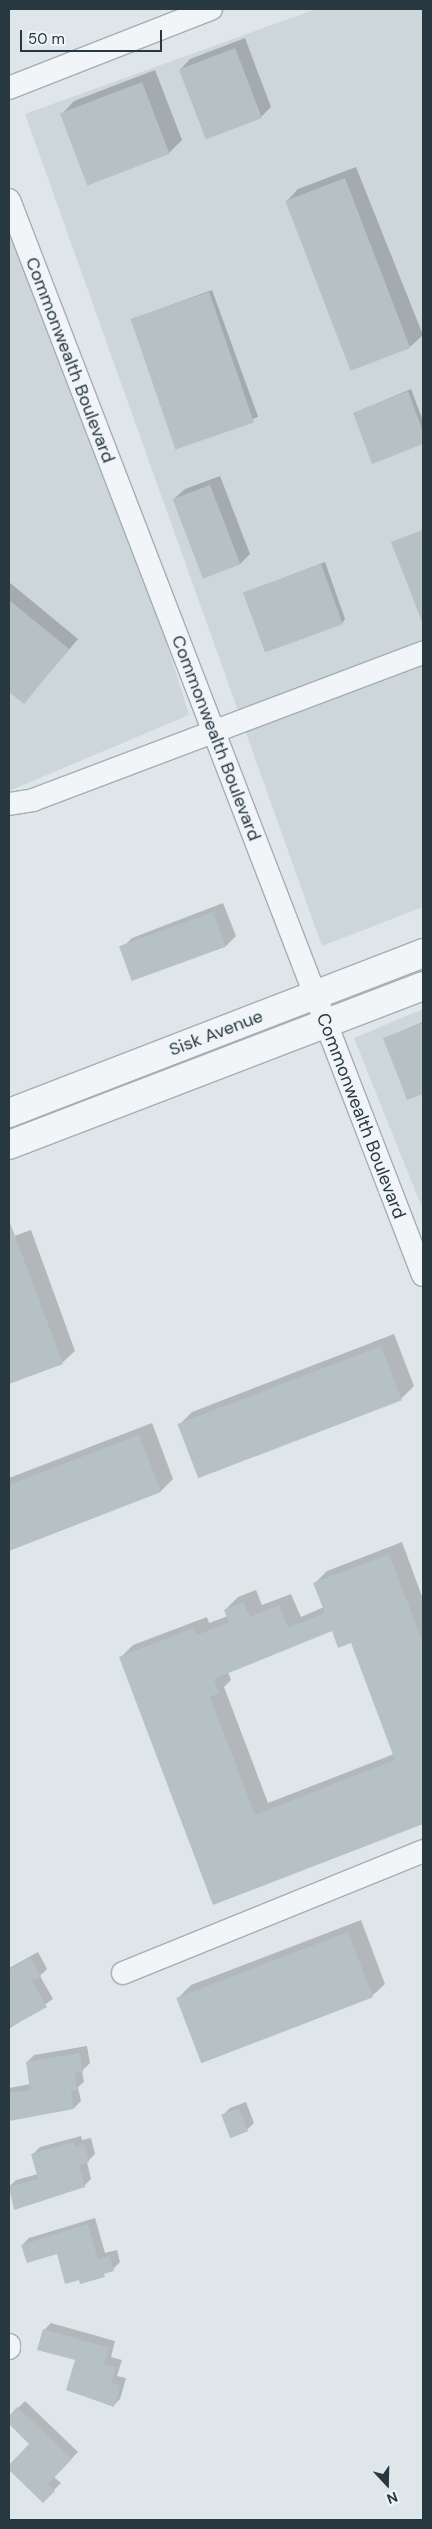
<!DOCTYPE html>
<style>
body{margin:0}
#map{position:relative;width:432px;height:2529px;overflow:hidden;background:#dfe6e9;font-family:"DM Sans",sans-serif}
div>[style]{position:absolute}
.built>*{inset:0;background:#cdd6db}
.shadow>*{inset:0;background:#0003;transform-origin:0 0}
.building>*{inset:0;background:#b6c1c6;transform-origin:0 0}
.roads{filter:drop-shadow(1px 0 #a4aeb3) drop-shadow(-1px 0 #a4aeb3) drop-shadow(0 1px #a4aeb3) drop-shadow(0 -1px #a4aeb3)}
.minor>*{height:22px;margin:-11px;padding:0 11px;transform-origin:11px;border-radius:11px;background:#f2f5f7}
.tertiary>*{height:28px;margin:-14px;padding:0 14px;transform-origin:14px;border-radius:14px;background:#f2f5f7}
span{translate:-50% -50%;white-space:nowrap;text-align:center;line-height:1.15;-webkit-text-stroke:5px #eff4f7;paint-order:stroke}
.street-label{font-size:18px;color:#273841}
.frame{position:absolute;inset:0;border:10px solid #273841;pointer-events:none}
.north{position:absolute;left:362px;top:2459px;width:50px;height:50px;-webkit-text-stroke:4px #eff4f7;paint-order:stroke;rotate:159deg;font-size:14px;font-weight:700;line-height:20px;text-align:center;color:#273841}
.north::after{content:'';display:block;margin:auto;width:18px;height:22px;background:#273841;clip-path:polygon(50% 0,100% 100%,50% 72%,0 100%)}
.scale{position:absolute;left:20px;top:30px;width:142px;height:22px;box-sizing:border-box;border:2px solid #273841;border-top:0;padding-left:6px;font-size:15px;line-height:18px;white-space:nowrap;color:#273841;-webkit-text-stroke:4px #eff4f7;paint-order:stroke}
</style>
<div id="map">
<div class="built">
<i style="clip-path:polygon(316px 9px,423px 9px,423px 907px,322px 946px,25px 114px)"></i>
<i style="clip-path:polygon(9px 204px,132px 531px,189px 715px,9px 791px)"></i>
<i style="clip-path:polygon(423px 1009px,423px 1210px,354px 1038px)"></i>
</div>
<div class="shadow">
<i style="clip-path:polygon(245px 38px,271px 107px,261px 117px,180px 70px,190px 59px)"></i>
<i style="clip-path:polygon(155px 70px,182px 140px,169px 153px,62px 114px,74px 101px)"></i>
<i style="clip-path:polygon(356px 167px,423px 335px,411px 346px,354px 368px,287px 201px,298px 189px)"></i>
<i style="left:212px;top:290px;width:135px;height:85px;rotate:70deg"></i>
<i style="clip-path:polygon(411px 389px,423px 421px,423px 442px,373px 462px,354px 413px)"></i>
<i style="clip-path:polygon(220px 476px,250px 554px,240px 564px,204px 577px,174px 499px,185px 489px)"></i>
<i style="clip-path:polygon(423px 530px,423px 609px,419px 611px,393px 542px)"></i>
<i style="clip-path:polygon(325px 562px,345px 619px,342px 623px,244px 593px)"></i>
<i style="clip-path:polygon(9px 582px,78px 639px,24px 702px,9px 690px)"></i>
<i style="clip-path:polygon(223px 903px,236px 936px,226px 946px,122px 948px,132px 938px)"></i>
<i style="clip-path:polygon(423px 1022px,423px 1093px,407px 1099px,385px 1038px)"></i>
<i style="clip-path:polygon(31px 1230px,75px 1351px,62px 1363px,9px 1383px,9px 1238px)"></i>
<i style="clip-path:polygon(394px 1334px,414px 1386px,401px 1399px,179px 1425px,192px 1412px)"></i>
<i style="clip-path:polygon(152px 1423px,173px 1479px,161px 1491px,9px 1550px,9px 1478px)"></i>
<i style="clip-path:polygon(evenodd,402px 1542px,423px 1599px,423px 1823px,214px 1904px,120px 1658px,133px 1645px,207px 1617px,209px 1623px,228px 1616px,225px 1610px,238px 1597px,256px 1590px,262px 1605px,291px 1594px,301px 1617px,324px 1607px,315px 1583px,327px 1571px,402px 1542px,333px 1629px,352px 1642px,394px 1754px,268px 1803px,224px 1687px,231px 1680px,228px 1672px,333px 1629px)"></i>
<i style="clip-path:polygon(361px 1920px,385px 1984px,372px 1996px,178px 1998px,191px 1985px)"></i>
<i style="clip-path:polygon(38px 1952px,47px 1969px,40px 1976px,53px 1999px,9px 2029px,9px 1968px)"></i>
<i style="clip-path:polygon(87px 2046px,90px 2063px,82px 2071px,84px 2082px,78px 2087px,81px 2101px,74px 2108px,9px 2119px,9px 2088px,31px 2084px,27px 2062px,34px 2055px)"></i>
<i style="clip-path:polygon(246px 2102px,254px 2123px,247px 2130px,223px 2115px,230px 2108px)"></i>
<i style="clip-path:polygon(81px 2136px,82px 2140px,91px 2138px,95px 2154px,87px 2162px,91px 2179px,84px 2186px,15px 2208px,9px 2187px,16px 2180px,38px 2174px,33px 2154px,40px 2147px)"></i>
<i style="clip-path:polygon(95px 2218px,105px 2253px,117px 2250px,120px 2262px,113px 2269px,22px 2245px,29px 2238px)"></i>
<i style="clip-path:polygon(51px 2323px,115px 2341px,111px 2357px,122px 2360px,117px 2376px,126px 2378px,120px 2399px,113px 2406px,76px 2359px,44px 2330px)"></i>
<i style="clip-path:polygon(25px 2401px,78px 2452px,54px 2477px,61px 2483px,43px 2501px,9px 2468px,31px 2444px,9px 2422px,9px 2417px)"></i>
</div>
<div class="building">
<i style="left:235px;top:48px;width:75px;height:60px;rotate:69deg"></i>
<i style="left:142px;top:82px;width:77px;height:88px;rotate:69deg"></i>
<i style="left:345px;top:178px;width:182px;height:64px;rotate:69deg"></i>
<i style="left:209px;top:292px;width:138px;height:83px;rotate:71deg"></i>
<i style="clip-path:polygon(408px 391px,423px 432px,423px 444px,372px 464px,353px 413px)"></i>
<i style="left:210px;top:485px;width:85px;height:40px;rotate:69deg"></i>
<i style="clip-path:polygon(423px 530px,423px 622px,422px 622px,391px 542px)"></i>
<i style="left:321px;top:564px;width:64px;height:83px;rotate:70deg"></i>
<i style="clip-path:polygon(9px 600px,69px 649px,24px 704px,9px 692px)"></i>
<i style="left:213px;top:912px;width:37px;height:100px;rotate:70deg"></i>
<i style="clip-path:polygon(423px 1023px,423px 1094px,407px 1100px,383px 1038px)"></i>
<i style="clip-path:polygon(9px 1220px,63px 1364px,9px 1384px)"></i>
<i style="left:381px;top:1346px;width:58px;height:218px;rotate:69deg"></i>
<i style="clip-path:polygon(139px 1435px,161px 1492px,9px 1551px,9px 1485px)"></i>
<i style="clip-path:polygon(evenodd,389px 1554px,423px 1643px,423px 1824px,213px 1905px,119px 1657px,194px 1628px,197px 1635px,229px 1622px,224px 1610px,243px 1602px,250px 1617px,279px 1605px,288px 1628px,325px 1613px,313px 1583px,389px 1554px,332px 1631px,338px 1648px,351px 1643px,395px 1760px,255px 1815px,210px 1697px,219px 1693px,214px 1679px,332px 1631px)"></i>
<i style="left:348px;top:1932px;width:70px;height:184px;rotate:69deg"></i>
<i style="clip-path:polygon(31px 1958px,41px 1977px,32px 1981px,47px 2007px,9px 2028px,9px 1970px)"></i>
<i style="clip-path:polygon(80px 2053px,83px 2072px,75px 2073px,77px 2090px,71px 2091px,74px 2109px,9px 2121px,9px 2093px,30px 2090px,26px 2062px)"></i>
<i style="left:239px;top:2108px;width:25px;height:19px;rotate:69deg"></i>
<i style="clip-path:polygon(74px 2142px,75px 2147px,84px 2144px,89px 2162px,79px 2165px,85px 2187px,14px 2210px,9px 2187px,38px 2179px,31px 2154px)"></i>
<i style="clip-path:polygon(88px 2224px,98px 2260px,110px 2256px,114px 2271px,104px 2274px,105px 2277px,80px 2284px,79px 2280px,65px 2284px,57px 2254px,27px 2263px,21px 2245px)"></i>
<i style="clip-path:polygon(43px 2329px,109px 2348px,104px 2364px,116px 2367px,111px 2383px,120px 2385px,114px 2407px,66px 2390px,75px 2360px,37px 2350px)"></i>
<i style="clip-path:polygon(17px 2407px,72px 2459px,48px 2484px,55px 2491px,43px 2503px,9px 2470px,9px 2465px,29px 2444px,9px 2424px,9px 2416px)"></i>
</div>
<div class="roads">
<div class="minor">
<i style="left:9px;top:88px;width:217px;rotate:-21.4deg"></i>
<i style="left:9px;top:200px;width:1152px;rotate:68.94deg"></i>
<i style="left:9px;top:804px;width:24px;rotate:-9deg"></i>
<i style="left:33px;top:800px;width:417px;rotate:-20.7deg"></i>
<i style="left:123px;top:1973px;width:324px;rotate:-22.1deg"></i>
<i style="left:9px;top:2345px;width:3px;rotate:90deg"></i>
</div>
<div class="tertiary">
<i style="left:9px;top:1113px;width:444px;rotate:-21.1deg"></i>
<i style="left:9px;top:1145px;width:443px;rotate:-21deg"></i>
</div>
</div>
<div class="street-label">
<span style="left:70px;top:360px;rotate:69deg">Commonwealth Boulevard</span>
<span style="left:216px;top:738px;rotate:69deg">Commonwealth Boulevard</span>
<span style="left:216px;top:1033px;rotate:-21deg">Sisk Avenue</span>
<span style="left:361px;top:1116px;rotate:69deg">Commonwealth Boulevard</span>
</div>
<div class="frame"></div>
<div class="north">N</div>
<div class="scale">50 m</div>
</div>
